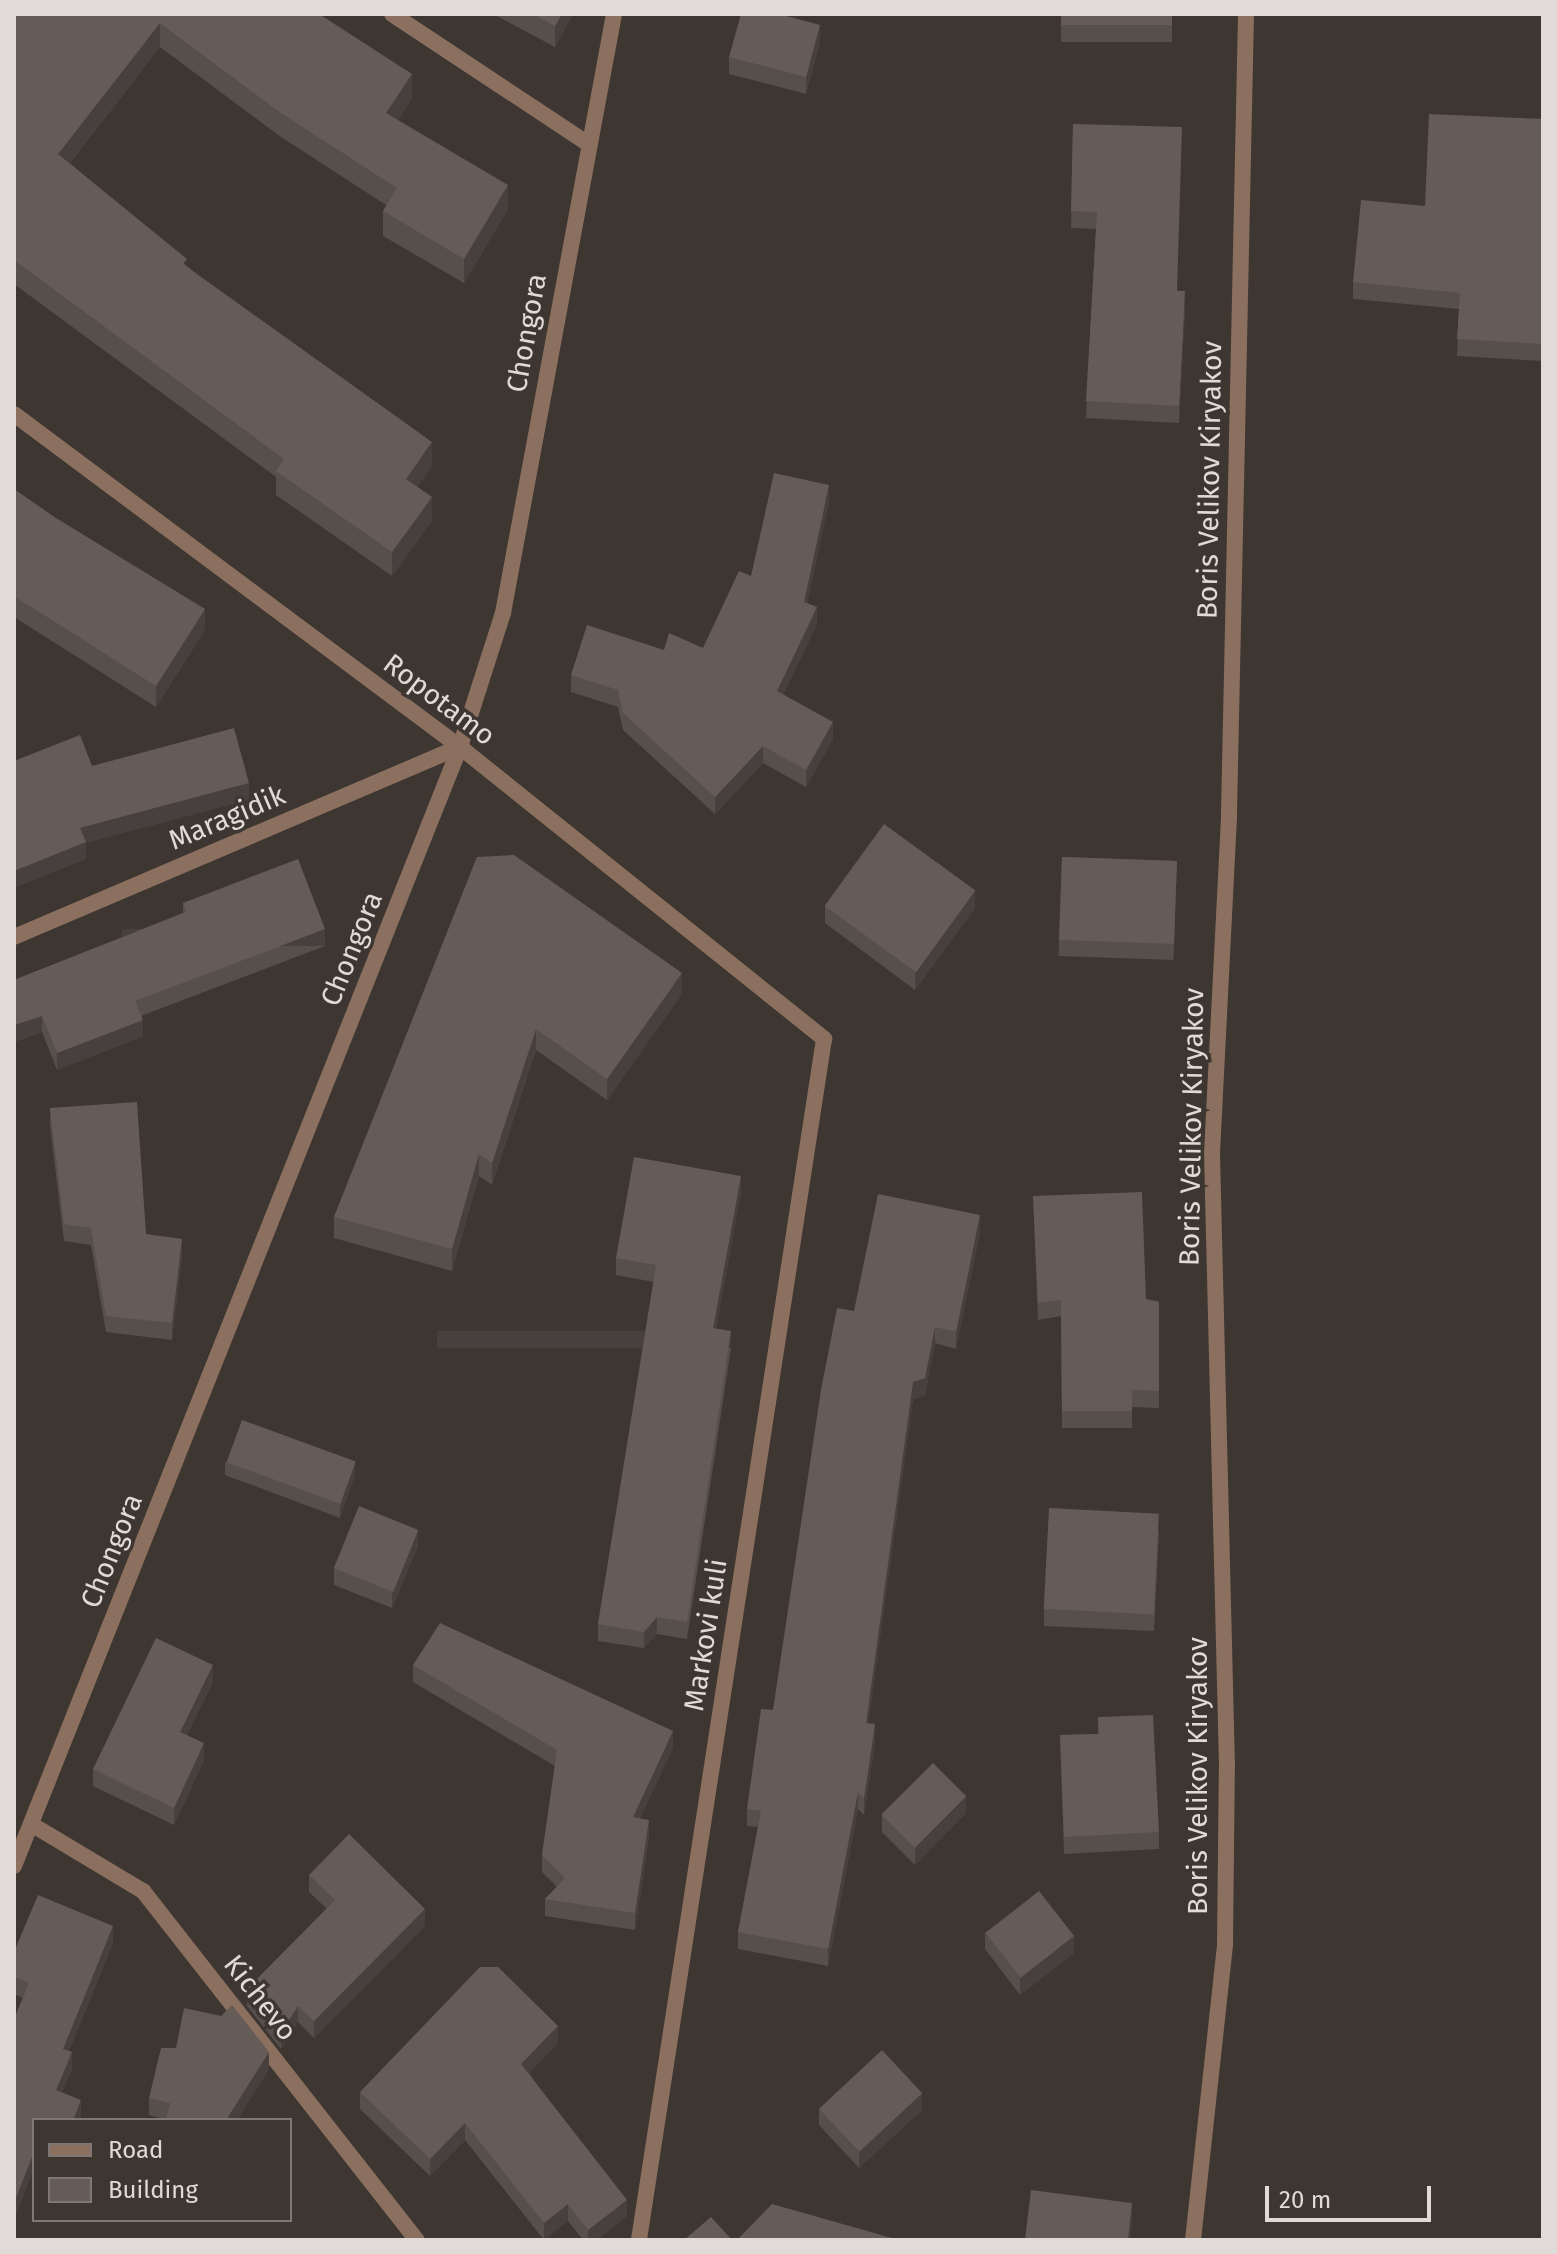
<!DOCTYPE html>
<style>
body{margin:0}
#map{position:relative;width:1557px;height:2254px;overflow:hidden;background:#3d3631;font-family:"Fira Sans",sans-serif}
div>[style]{position:absolute}
.minor>*{height:16px;margin:-8px;padding:0 8px;transform-origin:8px;border-radius:8px;background:#8b6f5f}
.wall>*{inset:0;background:#574f4c;transform-origin:0 0}
.shaded-wall>*{inset:0;background:#47403e;transform-origin:0 0}
.building>*{inset:0;background:#655c58;transform-origin:0 0}
span{translate:-50% -50%;white-space:nowrap;text-align:center;line-height:1.15;-webkit-text-stroke:7px #3d3631;paint-order:stroke}
.street-label{font-size:28px;color:#e0dbd8}
.frame{position:absolute;inset:0;border:16px solid #e0dbd8;pointer-events:none}
.legend{position:absolute;left:32px;top:2118px;width:260px;height:104px;box-sizing:border-box;background:#3d3631;border:2px solid #7e7874;margin:0;padding:10px 14px;list-style:none;font-size:24px;color:#e0dbd8}
.legend li{display:flex;align-items:center;gap:16px;height:40px}
.legend b{width:40px;border:2px solid #7e7874}
.scale{position:absolute;left:1265px;top:2186px;width:166px;height:36px;box-sizing:border-box;border:4px solid #e0dbd8;border-top:0;padding-left:10px;font-size:24px;line-height:28px;white-space:nowrap;color:#e0dbd8;-webkit-text-stroke:6px #3d3631;paint-order:stroke}
</style>
<div id="map">
<div class="minor">
<i style="left:392px;top:14px;width:234px;rotate:33.5deg"></i>
<i style="left:14px;top:414px;width:557px;rotate:36.75deg"></i>
<i style="left:460px;top:747px;width:467px;rotate:38.7deg"></i>
<i style="left:824px;top:1039px;width:1215px;rotate:98.76deg"></i>
<i style="left:14px;top:937px;width:485px;rotate:-23.1deg"></i>
<i style="left:31px;top:1824px;width:131px;rotate:30.9deg"></i>
<i style="left:143px;top:1891px;width:444px;rotate:51.9deg"></i>
<i style="left:14px;top:1866px;width:1205px;rotate:-68.27deg"></i>
<i style="left:460px;top:747px;width:141px;rotate:-72.2deg"></i>
<i style="left:503px;top:613px;width:609px;rotate:-79.5deg"></i>
<i style="left:1193px;top:2240px;width:298px;rotate:-83.8deg"></i>
<i style="left:1225px;top:1944px;width:177px;rotate:-89.4deg"></i>
<i style="left:1227px;top:1767px;width:614px;rotate:-91.4deg"></i>
<i style="left:1212px;top:1153px;width:340px;rotate:-87.1deg"></i>
<i style="left:1229px;top:813px;width:799px;rotate:-88.78deg"></i>
</div>
<div class="wall">
<i style="clip-path:polygon(14px 14px,322px 14px,322px 16px,412px 98px,398px 120px,508px 209px,464px 283px,383px 236px,383px 211px,386px 205px,281px 137px,160px 47px,70px 163px,187px 266px,432px 466px,417px 487px,432px 521px,392px 576px,276px 495px,276px 477px,14px 284px)"></i>
<i style="clip-path:polygon(493px 14px,573px 14px,555px 47px)"></i>
<i style="left:1061px;top:14px;width:111px;height:28px"></i>
<i style="clip-path:polygon(820px 42px,806px 94px,729px 74px,729px 57px)"></i>
<i style="clip-path:polygon(1543px 119px,1543px 361px,1457px 356px,1459px 309px,1353px 299px,1353px 282px,1425px 206px)"></i>
<i style="clip-path:polygon(1073px 124px,1178px 291px,1185px 308px,1179px 423px,1086px 418px,1096px 229px,1071px 228px)"></i>
<i style="clip-path:polygon(14px 489px,205px 630px,156px 707px,14px 617px)"></i>
<i style="clip-path:polygon(829px 502px,807px 603px,817px 624px,783px 695px,833px 739px,806px 787px,763px 763px,715px 814px,623px 730px,618px 707px,571px 692px,571px 675px,664px 650px,703px 648px,751px 576px)"></i>
<i style="clip-path:polygon(477px 857px,682px 994px,607px 1100px,536px 1050px,492px 1185px,479px 1176px,452px 1271px,334px 1238px,334px 1217px)"></i>
<i style="left:1062px;top:857px;width:115px;height:99px;rotate:2deg"></i>
<i style="clip-path:polygon(183px 903px,325px 946px,141px 1016px,143px 1036px,57px 1070px,42px 1032px,14px 1042px,14px 980px,183px 913px)"></i>
<i style="clip-path:polygon(825px 906px,975px 908px,915px 990px,825px 923px)"></i>
<i style="clip-path:polygon(50px 1108px,146px 1234px,182px 1256px,172px 1340px,106px 1332px,91px 1245px,64px 1241px,50px 1125px)"></i>
<i style="clip-path:polygon(741px 1192px,716px 1329px,731px 1348px,687px 1639px,657px 1634px,644px 1648px,598px 1641px,598px 1624px,654px 1282px,616px 1275px,616px 1258px)"></i>
<i style="clip-path:polygon(1033px 1196px,1146px 1299px,1159px 1302px,1159px 1408px,1132px 1407px,1132px 1428px,1062px 1428px,1061px 1316px,1038px 1320px)"></i>
<i style="clip-path:polygon(980px 1232px,956px 1349px,935px 1343px,925px 1395px,913px 1399px,868px 1724px,875px 1741px,864px 1815px,858px 1809px,828px 1966px,738px 1949px,738px 1932px,758px 1827px,747px 1826px,747px 1809px,773px 1710px,854px 1311px)"></i>
<i style="clip-path:polygon(225px 1462px,355px 1475px,340px 1518px,225px 1475px)"></i>
<i style="clip-path:polygon(1159px 1530px,1154px 1631px,1044px 1626px,1044px 1609px)"></i>
<i style="clip-path:polygon(418px 1546px,392px 1608px,334px 1585px,334px 1568px)"></i>
<i style="clip-path:polygon(413px 1665px,673px 1748px,640px 1818px,649px 1837px,635px 1930px,545px 1916px,545px 1899px,557px 1887px,542px 1872px,542px 1855px,555px 1766px,413px 1682px)"></i>
<i style="clip-path:polygon(213px 1682px,187px 1735px,204px 1760px,174px 1825px,93px 1786px,93px 1769px)"></i>
<i style="clip-path:polygon(1098px 1717px,1159px 1832px,1159px 1849px,1064px 1854px,1060px 1735px,1098px 1734px)"></i>
<i style="clip-path:polygon(966px 1813px,915px 1865px,882px 1832px,882px 1815px)"></i>
<i style="clip-path:polygon(309px 1875px,425px 1926px,314px 2038px,298px 2022px,281px 2049px,247px 2006px,247px 1989px,327px 1909px,309px 1892px)"></i>
<i style="clip-path:polygon(985px 1932px,1074px 1953px,1020px 1995px,985px 1949px)"></i>
<i style="clip-path:polygon(113px 1943px,69px 2051px,72px 2069px,62px 2092px,81px 2117px,34px 2120px,23px 1998px,14px 1994px,14px 1952px)"></i>
<i style="clip-path:polygon(558px 2043px,529px 2073px,627px 2216px,597px 2240px,583px 2240px,568px 2221px,544px 2240px,465px 2140px,430px 2176px,360px 2109px,360px 2092px)"></i>
<i style="clip-path:polygon(269px 2069px,237px 2120px,166px 2120px,149px 2115px,149px 2098px)"></i>
<i style="clip-path:polygon(819px 2108px,922px 2110px,859px 2168px,819px 2125px)"></i>
</div>
<div class="shaded-wall">
<i style="clip-path:polygon(562px 14px,573px 14px,555px 47px,555px 26px)"></i>
<i style="clip-path:polygon(160px 23px,160px 47px,58px 178px,58px 154px)"></i>
<i style="clip-path:polygon(820px 25px,820px 42px,806px 94px,806px 77px)"></i>
<i style="clip-path:polygon(412px 74px,412px 98px,386px 137px,386px 113px)"></i>
<i style="clip-path:polygon(508px 185px,508px 209px,464px 283px,464px 259px)"></i>
<i style="clip-path:polygon(1185px 291px,1185px 308px,1179px 423px,1179px 406px)"></i>
<i style="clip-path:polygon(432px 442px,432px 466px,406px 503px,406px 479px)"></i>
<i style="clip-path:polygon(829px 485px,829px 502px,804px 618px,804px 602px)"></i>
<i style="clip-path:polygon(432px 497px,432px 521px,392px 576px,392px 552px)"></i>
<i style="clip-path:polygon(817px 607px,817px 624px,777px 708px,777px 691px)"></i>
<i style="clip-path:polygon(205px 609px,205px 630px,156px 707px,156px 686px)"></i>
<i style="clip-path:polygon(833px 722px,833px 739px,806px 787px,806px 770px)"></i>
<i style="clip-path:polygon(763px 746px,763px 763px,715px 814px,715px 797px)"></i>
<i style="clip-path:polygon(249px 783px,249px 800px,86px 843px,86px 859px,14px 888px,14px 871px,80px 828px)"></i>
<i style="clip-path:polygon(975px 891px,975px 908px,915px 990px,915px 973px)"></i>
<i style="left:325px;top:929px;width:17px;height:203px;rotate:90deg"></i>
<i style="clip-path:polygon(682px 973px,682px 994px,607px 1100px,607px 1079px)"></i>
<i style="clip-path:polygon(42px 1016px,42px 1032px,14px 1042px,14px 1025px)"></i>
<i style="clip-path:polygon(143px 1020px,143px 1036px,57px 1070px,57px 1053px)"></i>
<i style="clip-path:polygon(536px 1029px,536px 1050px,492px 1185px,492px 1163px)"></i>
<i style="clip-path:polygon(479px 1154px,479px 1176px,452px 1271px,452px 1249px)"></i>
<i style="clip-path:polygon(741px 1176px,741px 1192px,713px 1345px,713px 1328px)"></i>
<i style="clip-path:polygon(980px 1215px,980px 1232px,956px 1349px,956px 1332px)"></i>
<i style="clip-path:polygon(182px 1239px,182px 1256px,172px 1340px,172px 1323px)"></i>
<i style="clip-path:polygon(935px 1327px,935px 1343px,925px 1395px,913px 1399px,866px 1740px,866px 1723px,913px 1382px)"></i>
<i style="left:731px;top:1331px;width:17px;height:294px;rotate:90deg"></i>
<i style="clip-path:polygon(355px 1462px,355px 1475px,340px 1518px,340px 1505px)"></i>
<i style="clip-path:polygon(418px 1530px,418px 1546px,392px 1608px,392px 1591px)"></i>
<i style="clip-path:polygon(657px 1617px,657px 1634px,644px 1648px,644px 1632px)"></i>
<i style="clip-path:polygon(213px 1665px,213px 1682px,180px 1749px,180px 1732px)"></i>
<i style="clip-path:polygon(875px 1724px,875px 1741px,864px 1815px,864px 1798px)"></i>
<i style="clip-path:polygon(673px 1731px,673px 1748px,633px 1834px,633px 1817px)"></i>
<i style="clip-path:polygon(204px 1743px,204px 1760px,174px 1825px,174px 1808px)"></i>
<i style="clip-path:polygon(858px 1792px,858px 1809px,828px 1966px,828px 1949px)"></i>
<i style="clip-path:polygon(966px 1796px,966px 1813px,915px 1865px,915px 1848px)"></i>
<i style="clip-path:polygon(649px 1820px,649px 1837px,635px 1930px,635px 1913px)"></i>
<i style="clip-path:polygon(425px 1909px,425px 1926px,314px 2038px,314px 2021px)"></i>
<i style="clip-path:polygon(113px 1926px,113px 1943px,63px 2066px,63px 2049px)"></i>
<i style="clip-path:polygon(1074px 1936px,1074px 1953px,1020px 1995px,1020px 1978px)"></i>
<i style="clip-path:polygon(298px 2006px,298px 2022px,281px 2049px,281px 2032px)"></i>
<i style="clip-path:polygon(558px 2026px,558px 2043px,521px 2081px,521px 2064px)"></i>
<i style="clip-path:polygon(72px 2052px,72px 2069px,56px 2107px,56px 2090px)"></i>
<i style="clip-path:polygon(269px 2052px,269px 2069px,237px 2120px,226px 2120px)"></i>
<i style="clip-path:polygon(922px 2093px,922px 2110px,859px 2168px,859px 2151px)"></i>
<i style="clip-path:polygon(81px 2100px,81px 2117px,80px 2120px,73px 2120px)"></i>
<i style="clip-path:polygon(465px 2123px,465px 2140px,430px 2176px,430px 2159px)"></i>
<i style="clip-path:polygon(34px 2152px,34px 2169px,14px 2220px,14px 2203px)"></i>
<i style="clip-path:polygon(627px 2200px,627px 2216px,597px 2240px,588px 2240px,588px 2230px)"></i>
<i style="clip-path:polygon(1132px 2203px,1132px 2220px,1130px 2240px,1128px 2240px)"></i>
<i style="clip-path:polygon(568px 2204px,568px 2221px,544px 2240px,544px 2223px)"></i>
</div>
<div class="building">
<i style="clip-path:polygon(14px 14px,319px 14px,412px 74px,386px 113px,508px 185px,464px 259px,383px 211px,397px 188px,281px 113px,160px 23px,58px 154px,187px 259px,183px 264px,432px 442px,406px 479px,432px 497px,392px 552px,276px 471px,284px 459px,14px 260px)"></i>
<i style="clip-path:polygon(533px 14px,562px 14px,555px 26px)"></i>
<i style="clip-path:polygon(741px 14px,779px 14px,820px 25px,806px 77px,729px 57px)"></i>
<i style="left:1061px;top:14px;width:111px;height:11px"></i>
<i style="clip-path:polygon(1429px 114px,1543px 119px,1543px 344px,1457px 339px,1460px 293px,1353px 282px,1361px 200px,1425px 206px)"></i>
<i style="clip-path:polygon(1073px 124px,1182px 127px,1177px 291px,1185px 291px,1179px 406px,1086px 401px,1097px 212px,1071px 211px)"></i>
<i style="clip-path:polygon(774px 473px,829px 485px,804px 602px,817px 607px,777px 691px,833px 722px,806px 770px,763px 746px,715px 797px,623px 713px,618px 690px,571px 675px,587px 625px,664px 650px,669px 633px,703px 648px,739px 571px,751px 576px)"></i>
<i style="clip-path:polygon(14px 489px,56px 518px,205px 609px,156px 686px,14px 596px)"></i>
<i style="clip-path:polygon(234px 728px,249px 783px,80px 828px,86px 842px,14px 871px,14px 761px,80px 735px,92px 766px)"></i>
<i style="left:884px;top:824px;width:113px;height:101px;rotate:36deg"></i>
<i style="clip-path:polygon(514px 855px,682px 973px,607px 1079px,536px 1029px,492px 1163px,479px 1154px,452px 1249px,334px 1217px,477px 857px)"></i>
<i style="left:1062px;top:857px;width:115px;height:83px;rotate:2deg"></i>
<i style="clip-path:polygon(298px 859px,325px 929px,135px 1001px,143px 1020px,57px 1053px,42px 1016px,14px 1025px,14px 980px,186px 912px,183px 903px)"></i>
<i style="clip-path:polygon(137px 1102px,146px 1234px,182px 1239px,172px 1323px,106px 1316px,91px 1228px,64px 1224px,50px 1108px)"></i>
<i style="clip-path:polygon(634px 1157px,741px 1176px,713px 1328px,731px 1331px,687px 1622px,657px 1617px,644px 1632px,598px 1624px,656px 1265px,616px 1258px)"></i>
<i style="clip-path:polygon(1142px 1192px,1146px 1299px,1159px 1302px,1159px 1391px,1132px 1390px,1132px 1411px,1062px 1411px,1061px 1300px,1038px 1303px,1033px 1196px)"></i>
<i style="clip-path:polygon(878px 1194px,980px 1215px,956px 1332px,935px 1327px,925px 1378px,913px 1382px,866px 1723px,875px 1724px,864px 1798px,858px 1792px,828px 1949px,738px 1932px,761px 1811px,747px 1809px,761px 1709px,773px 1710px,821px 1390px,837px 1308px,854px 1311px)"></i>
<i style="left:242px;top:1420px;width:121px;height:45px;rotate:20deg"></i>
<i style="left:359px;top:1506px;width:64px;height:67px;rotate:22deg"></i>
<i style="left:1049px;top:1508px;width:110px;height:101px;rotate:3deg"></i>
<i style="clip-path:polygon(440px 1623px,673px 1731px,633px 1817px,649px 1820px,635px 1913px,545px 1899px,565px 1878px,542px 1855px,557px 1750px,413px 1665px)"></i>
<i style="clip-path:polygon(156px 1638px,213px 1665px,180px 1732px,204px 1743px,174px 1808px,93px 1769px)"></i>
<i style="clip-path:polygon(1153px 1715px,1159px 1832px,1064px 1837px,1060px 1735px,1099px 1734px,1098px 1717px)"></i>
<i style="left:933px;top:1763px;width:47px;height:73px;rotate:45deg"></i>
<i style="clip-path:polygon(349px 1834px,425px 1909px,314px 2021px,298px 2006px,281px 2032px,247px 1989px,335px 1900px,309px 1875px)"></i>
<i style="left:1039px;top:1891px;width:57px;height:68px;rotate:52deg"></i>
<i style="clip-path:polygon(38px 1895px,113px 1926px,63px 2049px,72px 2052px,56px 2090px,81px 2100px,73px 2120px,34px 2120px,34px 2152px,14px 2203px,14px 2019px,29px 1983px,14px 1977px,14px 1952px)"></i>
<i style="clip-path:polygon(480px 1967px,498px 1967px,558px 2026px,521px 2064px,627px 2200px,588px 2230px,568px 2204px,544px 2223px,465px 2123px,430px 2159px,360px 2092px)"></i>
<i style="clip-path:polygon(232px 2005px,269px 2052px,226px 2120px,166px 2120px,170px 2103px,149px 2098px,161px 2048px,176px 2048px,184px 2008px,221px 2016px)"></i>
<i style="left:882px;top:2050px;width:59px;height:86px;rotate:47deg"></i>
<i style="clip-path:polygon(1031px 2190px,1132px 2203px,1128px 2240px,1025px 2240px)"></i>
<i style="clip-path:polygon(772px 2204px,899px 2240px,737px 2240px)"></i>
<i style="clip-path:polygon(711px 2217px,732px 2240px,684px 2240px)"></i>
</div>
<div class="street-label">
<span style="left:527px;top:333px;rotate:-80deg">Chongora</span>
<span style="left:1210px;top:480px;rotate:-89deg">Boris Velikov Kiryakov</span>
<span style="left:439px;top:700px;rotate:37deg">Ropotamo</span>
<span style="left:227px;top:818px;rotate:-23deg">Maragidik</span>
<span style="left:352px;top:949px;rotate:-68deg">Chongora</span>
<span style="left:1192px;top:1127px;rotate:-89deg">Boris Velikov Kiryakov</span>
<span style="left:112px;top:1551px;rotate:-68deg">Chongora</span>
<span style="left:706px;top:1635px;rotate:-81deg">Markovi kuli</span>
<span style="left:1198px;top:1776px;rotate:-90deg">Boris Velikov Kiryakov</span>
<span style="left:260px;top:1998px;rotate:52deg">Kichevo</span>
</div>
<div class="frame"></div>
<ul class="legend">
<li><b style="height:10px;background:#8b6f5f"></b>Road</li>
<li><b style="height:22px;background:#655c58"></b>Building</li>
</ul>
<div class="scale">20 m</div>
</div>
